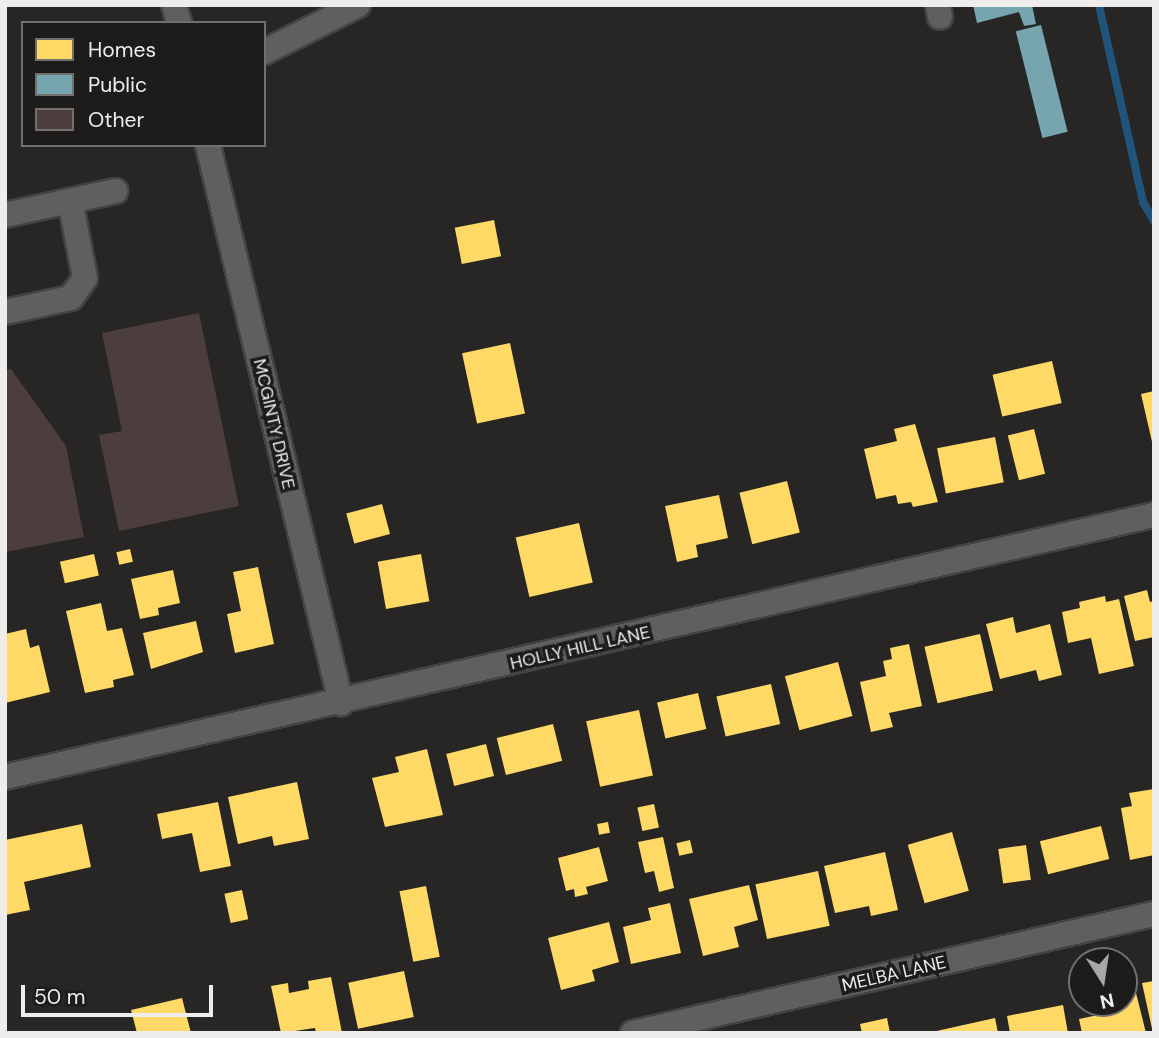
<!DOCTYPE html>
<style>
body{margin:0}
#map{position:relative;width:1159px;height:1038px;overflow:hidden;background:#272625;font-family:"DM Sans",sans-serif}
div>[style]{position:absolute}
.homes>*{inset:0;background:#ffd966;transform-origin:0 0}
.public>*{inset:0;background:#76a5af;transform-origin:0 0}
.stream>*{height:8px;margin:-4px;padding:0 4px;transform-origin:4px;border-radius:4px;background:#20547b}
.building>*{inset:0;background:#4b3e3c}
.roads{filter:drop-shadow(2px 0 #454342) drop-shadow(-2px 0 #454342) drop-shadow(0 2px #454342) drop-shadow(0 -2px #454342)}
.minor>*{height:24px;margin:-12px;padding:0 12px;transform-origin:12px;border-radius:12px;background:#605f5f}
span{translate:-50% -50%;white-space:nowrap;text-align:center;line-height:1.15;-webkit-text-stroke:7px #1e1c1a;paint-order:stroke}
.street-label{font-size:18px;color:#efedec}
.frame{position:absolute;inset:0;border:7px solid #efedec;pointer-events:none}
.legend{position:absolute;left:21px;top:21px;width:245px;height:126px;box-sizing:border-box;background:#1e1c1a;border:2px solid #72706e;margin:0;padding:9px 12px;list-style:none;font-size:21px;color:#efedec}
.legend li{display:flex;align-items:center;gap:14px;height:35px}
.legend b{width:35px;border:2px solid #72706e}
.north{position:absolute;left:1068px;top:947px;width:70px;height:70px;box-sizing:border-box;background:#1e1c1a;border:2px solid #72706e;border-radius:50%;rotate:168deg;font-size:19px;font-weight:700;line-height:28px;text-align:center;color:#efedec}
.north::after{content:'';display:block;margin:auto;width:24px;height:32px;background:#a9a7a6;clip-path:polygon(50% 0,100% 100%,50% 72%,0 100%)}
.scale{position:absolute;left:21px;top:985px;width:192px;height:32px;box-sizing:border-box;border:4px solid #efedec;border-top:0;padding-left:9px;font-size:21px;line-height:24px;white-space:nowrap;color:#efedec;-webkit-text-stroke:5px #1e1c1a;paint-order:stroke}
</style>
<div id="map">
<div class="homes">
<i style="left:494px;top:220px;width:37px;height:40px;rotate:79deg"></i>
<i style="left:510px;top:343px;width:72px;height:49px;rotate:78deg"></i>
<i style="left:1052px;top:361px;width:43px;height:61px;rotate:77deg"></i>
<i style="clip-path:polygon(1154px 391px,1154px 446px,1153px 446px,1141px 394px)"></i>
<i style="clip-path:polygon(915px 424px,938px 502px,913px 507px,911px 502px,898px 504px,896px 495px,876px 499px,864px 449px,897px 441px,894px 429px)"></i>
<i style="left:1034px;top:429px;width:46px;height:27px;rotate:76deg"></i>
<i style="left:995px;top:437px;width:46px;height:59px;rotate:79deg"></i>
<i style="left:787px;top:481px;width:53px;height:49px;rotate:76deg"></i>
<i style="clip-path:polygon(719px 495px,728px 538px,696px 545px,698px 557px,677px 562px,665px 506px)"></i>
<i style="left:382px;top:504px;width:31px;height:37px;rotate:75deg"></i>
<i style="left:579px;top:523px;width:61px;height:65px;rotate:77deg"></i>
<i style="left:130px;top:549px;width:13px;height:14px;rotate:77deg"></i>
<i style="left:94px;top:554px;width:22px;height:35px;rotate:77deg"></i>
<i style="left:421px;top:554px;width:48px;height:44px;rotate:80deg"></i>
<i style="clip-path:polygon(258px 567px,274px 644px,235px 653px,227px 614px,241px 611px,233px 572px)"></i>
<i style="clip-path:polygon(173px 570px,180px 603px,158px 608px,159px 615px,140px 619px,131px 579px)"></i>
<i style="clip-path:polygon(1147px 590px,1150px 602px,1154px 601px,1154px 637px,1135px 641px,1124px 596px)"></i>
<i style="clip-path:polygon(1105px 596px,1106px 602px,1119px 599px,1134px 666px,1099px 674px,1091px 638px,1068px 643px,1062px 612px,1080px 608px,1079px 602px)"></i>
<i style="clip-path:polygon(101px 603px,107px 631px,122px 628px,134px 675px,113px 680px,114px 687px,85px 693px,66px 611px)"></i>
<i style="clip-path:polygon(1013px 617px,1016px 633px,1050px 624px,1062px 675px,1039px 681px,1036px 670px,1000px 679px,986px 624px)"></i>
<i style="clip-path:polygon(196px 621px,203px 652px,151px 669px,143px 633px)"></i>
<i style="clip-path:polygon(26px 629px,30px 648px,39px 645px,50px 692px,5px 703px,5px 634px)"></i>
<i style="left:980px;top:634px;width:58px;height:57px;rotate:77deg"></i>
<i style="clip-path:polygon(909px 644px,922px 706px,889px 713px,893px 727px,871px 732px,860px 682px,886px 676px,883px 661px,892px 659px,890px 648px)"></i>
<i style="left:838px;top:662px;width:56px;height:55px;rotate:75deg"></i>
<i style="left:771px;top:684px;width:41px;height:56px;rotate:77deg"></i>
<i style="left:698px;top:693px;width:37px;height:42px;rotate:77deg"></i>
<i style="left:639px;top:710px;width:67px;height:54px;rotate:78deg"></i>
<i style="left:553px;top:724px;width:38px;height:58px;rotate:76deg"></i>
<i style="left:486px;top:744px;width:33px;height:41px;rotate:76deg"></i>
<i style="clip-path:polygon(427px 749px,443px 815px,385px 827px,372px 778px,399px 772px,395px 757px)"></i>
<i style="clip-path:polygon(297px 782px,309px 839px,274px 846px,272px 836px,238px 844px,228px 797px)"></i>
<i style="clip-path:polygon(1154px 789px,1154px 855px,1130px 860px,1121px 808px,1132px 806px,1129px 793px)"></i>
<i style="clip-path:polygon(218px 802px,231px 866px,200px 872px,192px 833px,162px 839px,157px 814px)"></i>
<i style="left:654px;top:804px;width:24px;height:17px;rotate:78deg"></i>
<i style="left:608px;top:822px;width:11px;height:11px;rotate:80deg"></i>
<i style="clip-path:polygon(82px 824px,91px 867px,24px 882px,30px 910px,5px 915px,5px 840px)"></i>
<i style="left:1101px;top:826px;width:34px;height:63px;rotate:76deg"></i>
<i style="left:952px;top:832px;width:61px;height:46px;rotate:74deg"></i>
<i style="clip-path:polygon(663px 837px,674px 888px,659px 892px,654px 871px,645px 873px,638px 842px)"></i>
<i style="left:690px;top:840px;width:13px;height:14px;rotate:77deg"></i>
<i style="left:1026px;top:845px;width:35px;height:28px;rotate:82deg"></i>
<i style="clip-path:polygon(599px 847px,608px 881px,586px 887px,588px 894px,575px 897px,574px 889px,566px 891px,558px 858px)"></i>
<i style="clip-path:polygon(885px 852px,898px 910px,871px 916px,869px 906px,835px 913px,824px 866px)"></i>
<i style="left:818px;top:871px;width:56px;height:64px;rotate:78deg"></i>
<i style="clip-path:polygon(749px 885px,758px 920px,734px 927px,739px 947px,703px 956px,689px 899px)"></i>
<i style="left:426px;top:886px;width:72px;height:27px;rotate:79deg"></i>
<i style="left:242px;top:890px;width:30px;height:18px;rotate:78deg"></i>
<i style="clip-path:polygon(670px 903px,681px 953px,631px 964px,623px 927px,651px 920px,648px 908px)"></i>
<i style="clip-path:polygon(609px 922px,619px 962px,592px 970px,595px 981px,561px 990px,548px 938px)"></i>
<i style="left:404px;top:971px;width:47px;height:57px;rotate:78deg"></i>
<i style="clip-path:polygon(331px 977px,342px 1033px,316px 1033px,315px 1028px,281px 1033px,271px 986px,288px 983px,289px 993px,309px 989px,308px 981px)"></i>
<i style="clip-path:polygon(1154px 981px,1154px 1033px,1153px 1033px,1142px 983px)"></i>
<i style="clip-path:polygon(1134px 985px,1146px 1033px,1082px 1033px,1079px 1019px,1098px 1015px,1095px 1003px,1124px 1003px,1124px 988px)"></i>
<i style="clip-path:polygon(182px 998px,191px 1033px,137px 1033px,131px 1010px)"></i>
<i style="clip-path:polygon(1063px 1005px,1068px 1033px,1010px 1033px,1007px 1016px)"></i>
<i style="clip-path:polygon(887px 1018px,890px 1033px,862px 1033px,860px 1024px)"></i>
<i style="clip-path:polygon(995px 1018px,998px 1033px,932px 1033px,932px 1032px)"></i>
</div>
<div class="public">
<i style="clip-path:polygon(973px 5px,1032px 5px,1036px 24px,1024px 26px,1019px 12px,977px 23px)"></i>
<i style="left:1041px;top:25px;width:110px;height:26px;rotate:76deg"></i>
</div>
<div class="stream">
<i style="left:1099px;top:5px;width:202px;rotate:77.4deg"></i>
<i style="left:1143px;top:202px;width:22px;rotate:60deg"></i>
</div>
<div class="building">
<i style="clip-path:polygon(199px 313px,239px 506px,119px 531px,99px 435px,122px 431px,102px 333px)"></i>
<i style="clip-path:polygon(11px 369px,66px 446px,84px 537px,5px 552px,5px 370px)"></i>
</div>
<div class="roads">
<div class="minor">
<i style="left:174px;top:5px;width:19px;rotate:74deg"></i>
<i style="left:938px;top:5px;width:12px;rotate:81deg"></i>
<i style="left:264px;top:52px;width:105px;rotate:-26.6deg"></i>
<i style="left:208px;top:145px;width:574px;rotate:76.59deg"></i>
<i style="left:5px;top:215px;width:113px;rotate:-12.3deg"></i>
<i style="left:5px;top:312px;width:67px;rotate:-12deg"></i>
<i style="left:71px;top:298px;width:24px;rotate:-55deg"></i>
<i style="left:85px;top:278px;width:79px;rotate:-100.9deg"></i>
<i style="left:5px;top:777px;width:1178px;rotate:-12.85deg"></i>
<i style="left:633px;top:1033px;width:534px;rotate:-12.87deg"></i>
</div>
</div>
<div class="street-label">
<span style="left:274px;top:424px;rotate:77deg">MCGINTY DRIVE</span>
<span style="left:580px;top:648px;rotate:-13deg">HOLLY HILL LANE</span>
<span style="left:894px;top:974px;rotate:-13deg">MELBA LANE</span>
</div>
<div class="frame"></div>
<ul class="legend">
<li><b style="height:19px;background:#ffd966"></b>Homes</li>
<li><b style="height:19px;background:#76a5af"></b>Public</li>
<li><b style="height:19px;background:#4b3e3c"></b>Other</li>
</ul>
<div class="north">N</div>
<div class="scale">50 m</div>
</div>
